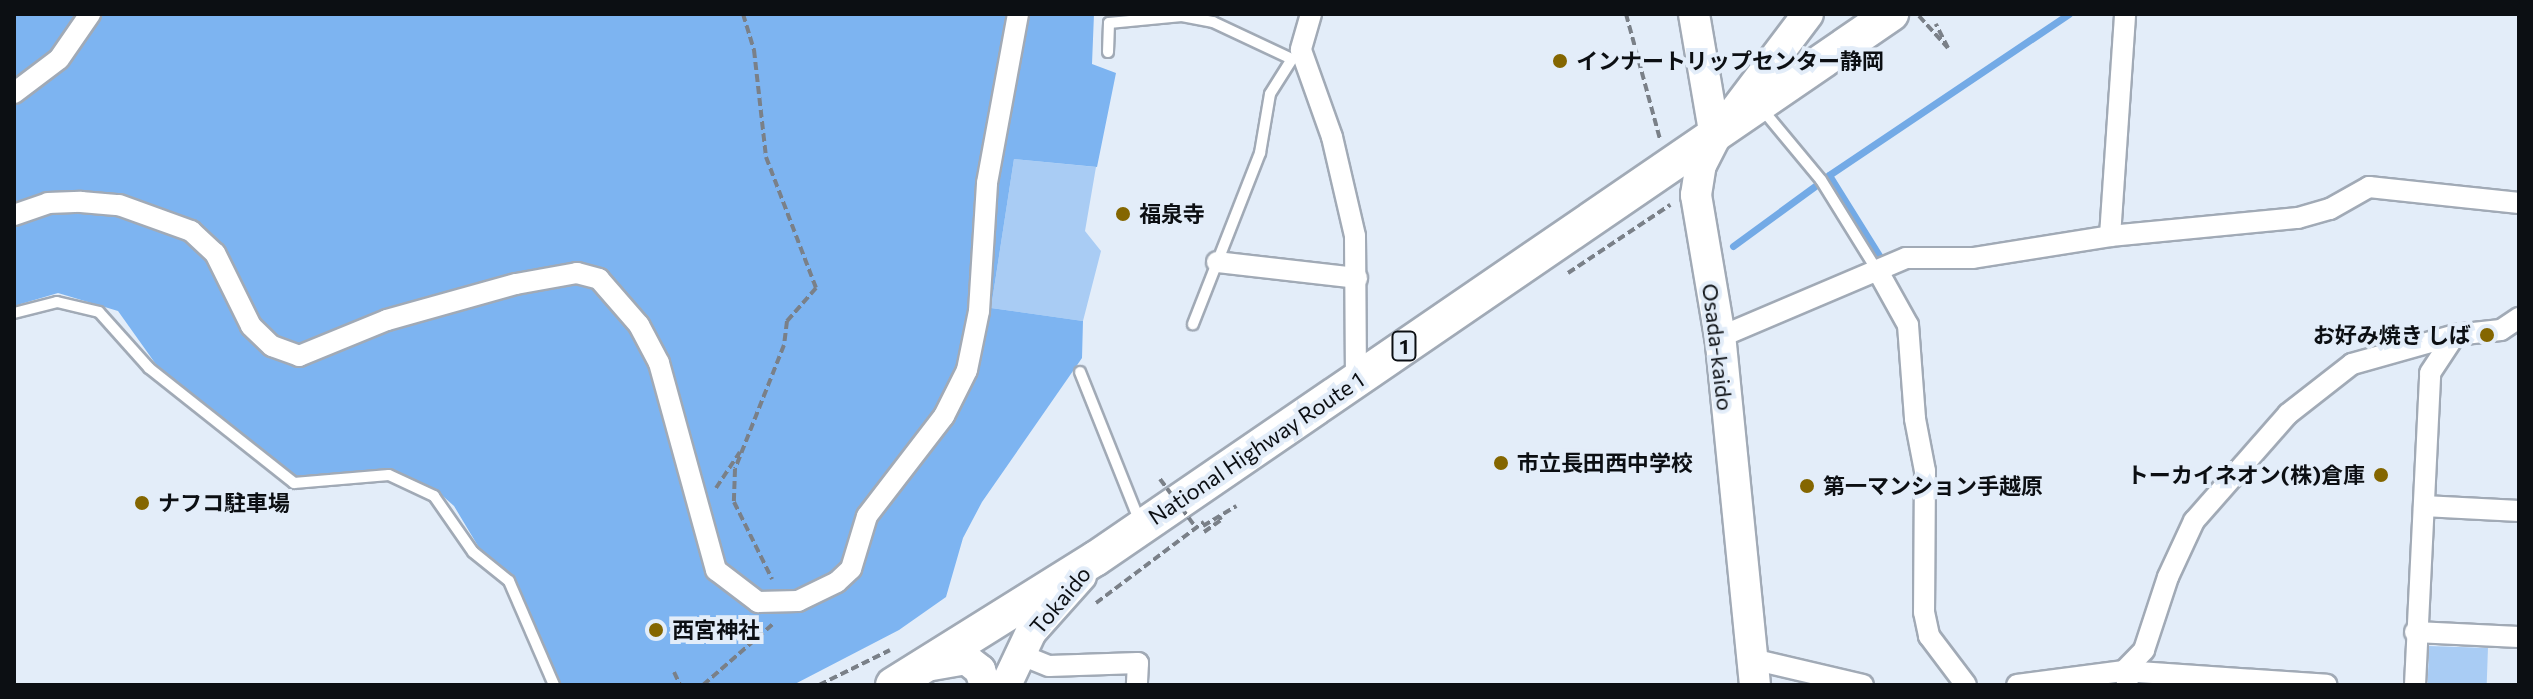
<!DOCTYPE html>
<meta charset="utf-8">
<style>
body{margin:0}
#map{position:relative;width:2533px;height:699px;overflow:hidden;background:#e3edf9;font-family:Commissioner,"Noto Sans JP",sans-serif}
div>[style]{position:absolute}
.green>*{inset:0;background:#a9ccf4;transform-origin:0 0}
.forest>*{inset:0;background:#7db4f1}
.stream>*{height:7px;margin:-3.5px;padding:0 3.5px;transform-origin:3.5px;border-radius:3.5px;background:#73aae6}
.path>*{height:4px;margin-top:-2px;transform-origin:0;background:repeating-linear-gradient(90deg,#7a8088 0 8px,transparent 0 12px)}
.roads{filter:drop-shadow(2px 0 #a1aab6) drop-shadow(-2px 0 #a1aab6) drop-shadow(0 2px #a1aab6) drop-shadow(0 -2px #a1aab6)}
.service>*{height:10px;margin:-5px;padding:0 5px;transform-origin:5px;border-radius:5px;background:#fff}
.minor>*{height:20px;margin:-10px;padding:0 10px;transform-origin:10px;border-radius:10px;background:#fff}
.secondary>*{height:30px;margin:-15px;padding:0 15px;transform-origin:15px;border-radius:15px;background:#fff}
.trunk>*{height:34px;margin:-17px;padding:0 17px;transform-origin:17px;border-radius:17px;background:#fff}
.path-bridge>*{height:4px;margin-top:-2px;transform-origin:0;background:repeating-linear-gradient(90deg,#7a8088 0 8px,transparent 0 12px)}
.dots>*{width:22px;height:22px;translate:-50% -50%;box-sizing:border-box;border:4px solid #e3edf9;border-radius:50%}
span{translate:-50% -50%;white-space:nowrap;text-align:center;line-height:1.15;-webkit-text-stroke:8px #e3edf9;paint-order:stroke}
.shield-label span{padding:2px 6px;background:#e3edf9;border:2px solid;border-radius:6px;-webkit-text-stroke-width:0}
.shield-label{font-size:20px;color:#0c0f13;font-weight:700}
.poi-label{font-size:22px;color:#0c0f13;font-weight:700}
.left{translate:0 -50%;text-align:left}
.right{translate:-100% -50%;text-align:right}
.street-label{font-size:22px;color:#0c0f13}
.frame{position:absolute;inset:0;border:16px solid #0c0f13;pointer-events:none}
</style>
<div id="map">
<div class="green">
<i style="clip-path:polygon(1014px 159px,1096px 167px,1085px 231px,1101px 251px,1083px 321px,991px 308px)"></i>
<i style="left:2429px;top:646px;width:59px;height:39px;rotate:2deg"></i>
</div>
<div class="forest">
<i style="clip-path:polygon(14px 14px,1094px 14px,1092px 64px,1116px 73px,1097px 167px,1014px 159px,991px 308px,1083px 321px,1082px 358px,982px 502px,963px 538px,946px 597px,899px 630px,793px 685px,560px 685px,513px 577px,481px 551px,454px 506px,436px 490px,392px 471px,357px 471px,300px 481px,278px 469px,160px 370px,118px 311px,58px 293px,14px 306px)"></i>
</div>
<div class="stream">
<i style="left:1733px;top:246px;width:107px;rotate:-36.2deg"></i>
<i style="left:1885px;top:265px;width:106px;rotate:-121.9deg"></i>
<i style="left:1829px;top:175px;width:289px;rotate:-33.9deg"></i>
</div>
<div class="path">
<i style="left:743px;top:14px;width:38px;rotate:73deg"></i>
<i style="left:754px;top:50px;width:108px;rotate:83.6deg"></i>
<i style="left:766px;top:157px;width:140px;rotate:69.1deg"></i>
<i style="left:816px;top:288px;width:44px;rotate:131.3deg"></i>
<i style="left:787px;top:321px;width:24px;rotate:97deg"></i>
<i style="left:784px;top:345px;width:133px;rotate:111.6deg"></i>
<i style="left:735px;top:469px;width:33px;rotate:92deg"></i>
<i style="left:734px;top:502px;width:86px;rotate:63.7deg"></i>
<i style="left:1626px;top:14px;width:130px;rotate:74.8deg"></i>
<i style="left:1919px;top:16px;width:43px;rotate:47.8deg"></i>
<i style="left:1948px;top:48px;width:27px;rotate:-117deg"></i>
<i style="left:1568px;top:273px;width:123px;rotate:-33.7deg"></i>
<i style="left:716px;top:488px;width:43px;rotate:-56.3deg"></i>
<i style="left:1203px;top:526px;width:39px;rotate:-31deg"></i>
<i style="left:1204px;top:532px;width:21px;rotate:-35deg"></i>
<i style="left:1221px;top:520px;width:4px;rotate:-117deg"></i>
<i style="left:1096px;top:603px;width:135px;rotate:-36.9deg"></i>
<i style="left:674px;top:672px;width:14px;rotate:65deg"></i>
<i style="left:703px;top:685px;width:93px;rotate:-41.1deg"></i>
<i style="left:819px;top:685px;width:79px;rotate:-26.2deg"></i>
</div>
<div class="roads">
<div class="service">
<i style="left:1108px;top:52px;width:29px;rotate:-88deg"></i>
<i style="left:1109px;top:23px;width:73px;rotate:-5.5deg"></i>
<i style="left:1182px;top:16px;width:32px;rotate:11deg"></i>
<i style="left:1213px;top:22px;width:87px;rotate:25.1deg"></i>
<i style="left:1292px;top:59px;width:41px;rotate:122.2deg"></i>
<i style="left:1270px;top:94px;width:60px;rotate:99.6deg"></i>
<i style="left:1260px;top:153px;width:184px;rotate:111.4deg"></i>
<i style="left:1762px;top:109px;width:92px;rotate:50.3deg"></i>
<i style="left:1821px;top:180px;width:108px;rotate:58.2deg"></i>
<i style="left:14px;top:313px;width:44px;rotate:-14.3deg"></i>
<i style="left:57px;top:302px;width:43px;rotate:13.4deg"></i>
<i style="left:99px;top:312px;width:75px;rotate:48.2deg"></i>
<i style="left:149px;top:368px;width:185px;rotate:38.4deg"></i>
<i style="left:294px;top:483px;width:95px;rotate:-4.8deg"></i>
<i style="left:389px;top:475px;width:50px;rotate:25deg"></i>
<i style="left:434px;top:496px;width:68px;rotate:55.1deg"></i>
<i style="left:473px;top:552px;width:46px;rotate:38.9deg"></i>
<i style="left:509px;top:581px;width:113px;rotate:66.6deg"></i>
<i style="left:1080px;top:372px;width:162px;rotate:68.2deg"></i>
</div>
<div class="minor">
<i style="left:1311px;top:14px;width:37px;rotate:106deg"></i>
<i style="left:1301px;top:50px;width:92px;rotate:70.4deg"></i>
<i style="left:1332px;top:137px;width:102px;rotate:76.9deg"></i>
<i style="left:1355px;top:236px;width:144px;rotate:89.6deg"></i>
<i style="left:14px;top:93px;width:56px;rotate:-37.1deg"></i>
<i style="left:59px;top:59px;width:55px;rotate:-55.4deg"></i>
<i style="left:14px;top:215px;width:36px;rotate:-19deg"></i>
<i style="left:48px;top:203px;width:33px;rotate:-2deg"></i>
<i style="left:81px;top:202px;width:38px;rotate:5deg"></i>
<i style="left:119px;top:205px;width:77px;rotate:19.9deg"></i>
<i style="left:191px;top:231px;width:33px;rotate:43deg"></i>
<i style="left:215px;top:253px;width:81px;rotate:63.7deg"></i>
<i style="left:251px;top:326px;width:29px;rotate:44deg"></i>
<i style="left:272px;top:346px;width:29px;rotate:20deg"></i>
<i style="left:299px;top:356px;width:95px;rotate:-22.2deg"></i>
<i style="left:387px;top:320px;width:134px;rotate:-15.6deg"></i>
<i style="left:516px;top:284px;width:62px;rotate:-10.2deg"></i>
<i style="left:577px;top:273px;width:23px;rotate:15deg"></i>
<i style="left:599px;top:279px;width:61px;rotate:49deg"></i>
<i style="left:639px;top:325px;width:43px;rotate:62.2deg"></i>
<i style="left:659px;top:363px;width:215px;rotate:74.6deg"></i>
<i style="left:716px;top:570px;width:53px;rotate:37.3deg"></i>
<i style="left:758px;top:602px;width:40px;rotate:-1.4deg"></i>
<i style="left:798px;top:601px;width:43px;rotate:-26deg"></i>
<i style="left:837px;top:582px;width:19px;rotate:-43deg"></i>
<i style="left:851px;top:569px;width:55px;rotate:-73.2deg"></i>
<i style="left:867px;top:516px;width:126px;rotate:-52.4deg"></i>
<i style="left:944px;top:416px;width:51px;rotate:-63.4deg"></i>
<i style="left:967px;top:370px;width:60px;rotate:-78.5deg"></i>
<i style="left:979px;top:311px;width:128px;rotate:-86.4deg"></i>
<i style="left:987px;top:183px;width:172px;rotate:-79.6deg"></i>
<i style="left:2110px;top:236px;width:223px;rotate:-86.1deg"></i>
<i style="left:1217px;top:262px;width:141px;rotate:6.5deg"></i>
<i style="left:1879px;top:273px;width:60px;rotate:60.9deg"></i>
<i style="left:1908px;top:325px;width:94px;rotate:85.7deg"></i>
<i style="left:1915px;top:419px;width:53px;rotate:79.1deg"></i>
<i style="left:1925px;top:471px;width:141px;rotate:90.4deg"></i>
<i style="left:1924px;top:612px;width:25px;rotate:78deg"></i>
<i style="left:1929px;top:636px;width:61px;rotate:52.9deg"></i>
<i style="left:1720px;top:337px;width:202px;rotate:-23deg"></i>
<i style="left:1906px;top:258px;width:67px"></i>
<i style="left:1973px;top:258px;width:139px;rotate:-9.1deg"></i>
<i style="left:2110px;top:236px;width:189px;rotate:-5.5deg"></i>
<i style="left:2298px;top:218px;width:33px;rotate:-16deg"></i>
<i style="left:2330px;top:209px;width:45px;rotate:-29.4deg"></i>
<i style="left:2369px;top:187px;width:151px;rotate:6.1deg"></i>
<i style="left:2424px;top:506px;width:95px;rotate:3deg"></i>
<i style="left:2415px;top:632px;width:104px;rotate:2.8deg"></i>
<i style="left:1019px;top:654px;width:32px;rotate:22deg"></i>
<i style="left:1049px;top:666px;width:89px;rotate:-1.9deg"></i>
<i style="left:1138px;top:663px;width:22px;rotate:93deg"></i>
<i style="left:1752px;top:659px;width:114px;rotate:13.2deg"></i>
<i style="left:2017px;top:685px;width:108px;rotate:-7.5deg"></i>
<i style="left:2124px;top:671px;width:203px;rotate:3.9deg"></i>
<i style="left:2128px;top:685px;width:15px;rotate:-106deg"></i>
<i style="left:2124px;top:671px;width:29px;rotate:-46deg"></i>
<i style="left:2144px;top:650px;width:77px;rotate:-71.8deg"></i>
<i style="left:2168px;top:577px;width:62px;rotate:-65.1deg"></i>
<i style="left:2194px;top:521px;width:142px;rotate:-48.7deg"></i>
<i style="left:2288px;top:414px;width:81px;rotate:-38deg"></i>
<i style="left:2352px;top:364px;width:107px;rotate:-15.7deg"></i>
<i style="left:2455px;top:335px;width:46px;rotate:-6.2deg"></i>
<i style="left:2501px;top:330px;width:22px;rotate:-34deg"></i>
<i style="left:2415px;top:685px;width:312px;rotate:-87.2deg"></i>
<i style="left:2430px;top:373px;width:45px;rotate:-56.7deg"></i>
</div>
<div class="secondary">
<i style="left:1694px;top:14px;width:125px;rotate:80.3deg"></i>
<i style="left:932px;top:665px;width:35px;rotate:-10deg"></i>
<i style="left:966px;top:659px;width:18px;rotate:38deg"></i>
<i style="left:980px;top:670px;width:16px;rotate:72deg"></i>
<i style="left:1006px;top:685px;width:59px;rotate:-64.7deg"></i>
<i style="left:1031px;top:632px;width:75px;rotate:-48.2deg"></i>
<i style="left:1755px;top:685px;width:350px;rotate:-95.7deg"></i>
<i style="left:1720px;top:337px;width:144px;rotate:-99.6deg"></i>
<i style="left:1696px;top:195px;width:30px;rotate:-81deg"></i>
<i style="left:1701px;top:165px;width:31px;rotate:-63deg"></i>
<i style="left:1715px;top:137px;width:154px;rotate:-52.9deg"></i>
</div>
<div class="trunk">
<i style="left:893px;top:685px;width:238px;rotate:-32deg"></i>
<i style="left:1095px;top:559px;width:965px;rotate:-34.4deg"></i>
</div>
</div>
<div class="path-bridge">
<i style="left:1160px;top:479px;width:62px;rotate:53.5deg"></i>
</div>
<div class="dots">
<i style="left:1560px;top:61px;background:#846600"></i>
<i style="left:1123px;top:214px;background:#846600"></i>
<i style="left:2487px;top:335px;background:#846600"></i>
<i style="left:1501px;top:463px;background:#846600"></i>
<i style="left:2381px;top:475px;background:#846600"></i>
<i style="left:1807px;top:486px;background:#846600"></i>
<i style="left:142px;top:503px;background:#846600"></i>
<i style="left:656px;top:630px;background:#846600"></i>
</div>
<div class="shield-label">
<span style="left:1404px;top:346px">1</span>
</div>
<div class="poi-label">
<span class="left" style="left:1576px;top:61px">インナートリップセンター静岡</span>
<span class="left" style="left:1139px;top:214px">福泉寺</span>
<span class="right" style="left:2471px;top:335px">お好み焼き しば</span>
<span class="left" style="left:1517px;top:463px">市立長田西中学校</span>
<span class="right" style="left:2365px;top:475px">トーカイネオン(株)倉庫</span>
<span class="left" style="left:1823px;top:486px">第一マンション手越原</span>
<span class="left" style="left:158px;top:503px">ナフコ駐車場</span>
<span class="left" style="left:672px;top:630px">西宮神社</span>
</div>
<div class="street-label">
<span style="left:1718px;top:347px;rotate:83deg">Osada-kaido</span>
<span style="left:1256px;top:448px;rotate:-34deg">National Highway Route 1</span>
<span style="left:1060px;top:600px;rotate:-50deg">Tokaido</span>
</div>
<div class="frame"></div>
</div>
